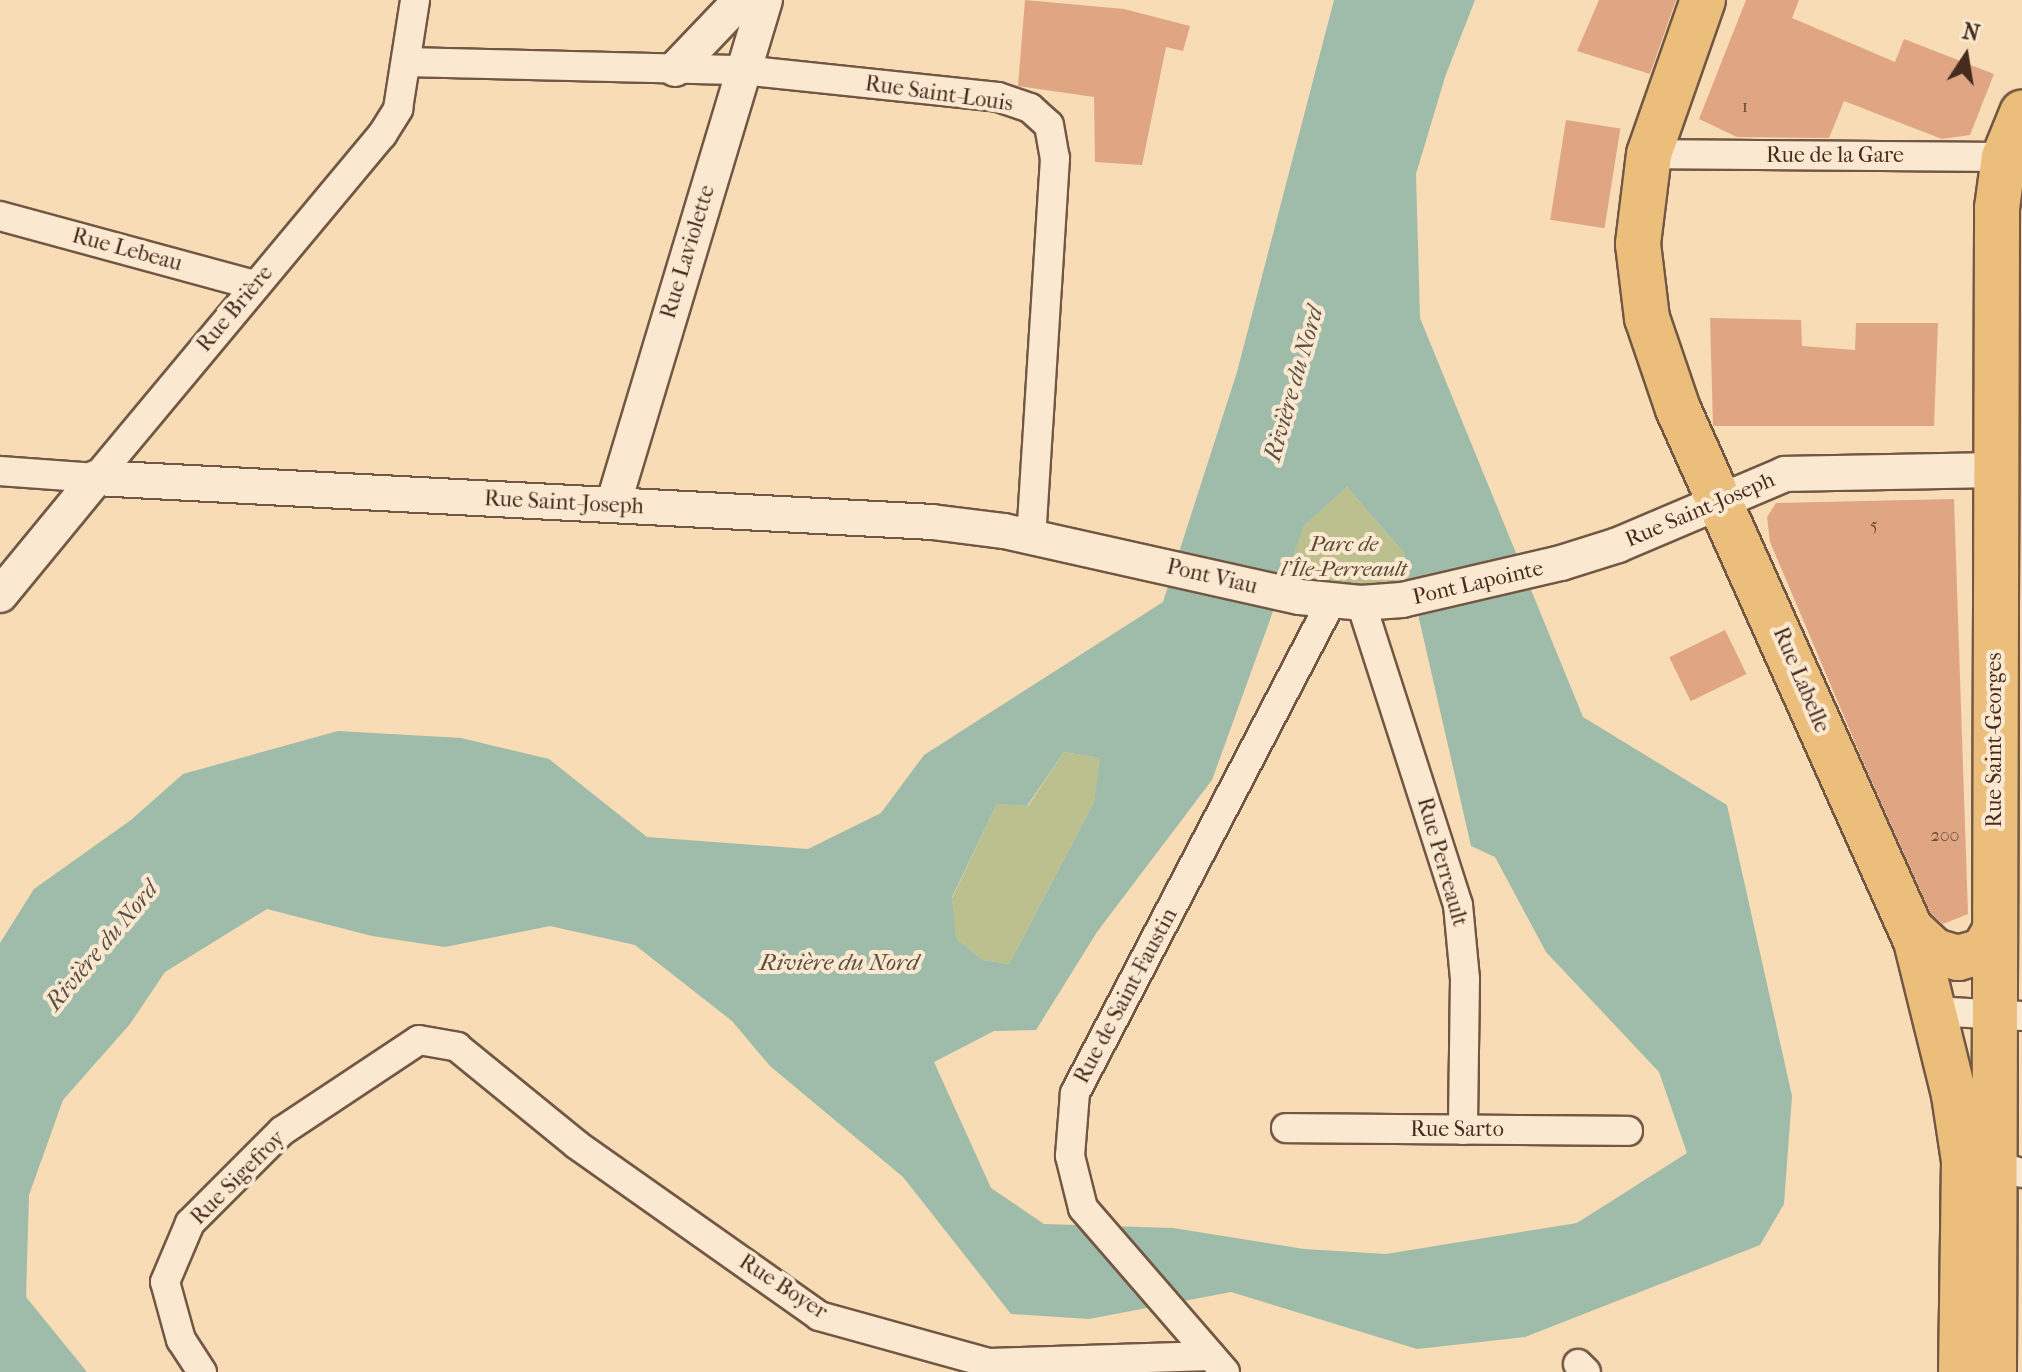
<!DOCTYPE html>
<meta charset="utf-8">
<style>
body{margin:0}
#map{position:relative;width:2022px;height:1372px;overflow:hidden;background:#f7dcb6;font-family:"IM FELL French Canon",serif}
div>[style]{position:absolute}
.green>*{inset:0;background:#bcc08e}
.water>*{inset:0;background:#9ebca9}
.building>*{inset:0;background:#e0a684;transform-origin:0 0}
.roads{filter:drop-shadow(2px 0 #725744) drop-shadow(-2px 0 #725744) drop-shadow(0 2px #725744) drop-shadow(0 -2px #725744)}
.minor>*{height:28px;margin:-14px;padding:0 14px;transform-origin:14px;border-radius:14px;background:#fae8d0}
.tertiary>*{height:34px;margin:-17px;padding:0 17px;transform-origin:17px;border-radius:17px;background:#fae8d0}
.primary>*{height:44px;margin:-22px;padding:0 22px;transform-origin:22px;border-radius:22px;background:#ecbe7b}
span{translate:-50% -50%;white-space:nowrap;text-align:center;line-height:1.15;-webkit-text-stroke:8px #fae8d0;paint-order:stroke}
.number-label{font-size:18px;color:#6c4a38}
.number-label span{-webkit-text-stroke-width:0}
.street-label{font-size:22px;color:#462b1e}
.park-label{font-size:22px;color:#5e4934;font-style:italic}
.water-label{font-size:24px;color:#5c4f41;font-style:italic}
.north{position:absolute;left:1926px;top:16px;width:80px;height:80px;-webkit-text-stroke:6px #fae8d0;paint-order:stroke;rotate:12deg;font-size:22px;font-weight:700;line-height:32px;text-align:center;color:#462b1e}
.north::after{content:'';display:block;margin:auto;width:28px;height:36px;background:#462b1e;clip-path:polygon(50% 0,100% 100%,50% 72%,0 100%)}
</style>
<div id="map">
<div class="green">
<i style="clip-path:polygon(1347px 487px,1404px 553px,1413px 587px,1282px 585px,1304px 526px)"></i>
<i style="clip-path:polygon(1064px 752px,1101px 758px,1094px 802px,1009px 964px,983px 960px,955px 939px,952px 898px,997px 804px,1028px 806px)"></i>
</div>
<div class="water">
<i style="clip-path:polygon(evenodd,1334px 0,1475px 0,1445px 77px,1416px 174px,1420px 318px,1583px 717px,1727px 805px,1792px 1096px,1784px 1204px,1760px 1245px,1525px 1337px,1417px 1349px,1231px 1292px,1089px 1319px,1011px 1314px,903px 1177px,770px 1066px,732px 1021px,635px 945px,550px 926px,445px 947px,372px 936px,267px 909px,165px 972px,130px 1024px,63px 1100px,29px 1195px,26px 1297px,87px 1372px,0 1372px,0 943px,34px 889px,131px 820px,183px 774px,338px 731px,461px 738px,549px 759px,647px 837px,808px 849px,881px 813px,924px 755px,1163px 602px,1237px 372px,1334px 0,1347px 487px,1404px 553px,1471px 846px,1495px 857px,1546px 952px,1659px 1072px,1687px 1153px,1577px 1223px,1386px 1254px,1304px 1249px,1173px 1228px,1044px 1224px,991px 1188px,934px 1062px,994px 1031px,1036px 1030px,1097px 932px,1212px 780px,1304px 526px,1347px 487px,1334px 0,1064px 752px,1100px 758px,1094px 802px,1009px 964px,983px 960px,956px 939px,952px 897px,997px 804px,1027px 806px,1064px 752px)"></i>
</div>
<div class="building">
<i style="clip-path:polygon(1025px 0,1124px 9px,1190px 26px,1183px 51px,1166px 47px,1142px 165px,1095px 162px,1094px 97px,1018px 86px)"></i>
<i style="clip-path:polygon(1599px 0,1676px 0,1650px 74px,1577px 51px)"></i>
<i style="clip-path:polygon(1746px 0,1799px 0,1792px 18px,1895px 62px,1904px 39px,1994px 74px,1970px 135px,1942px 139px,1844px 101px,1829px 138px,1737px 137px,1699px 119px)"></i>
<i style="left:1566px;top:120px;width:55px;height:101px;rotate:9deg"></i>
<i style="clip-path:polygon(1710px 318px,1801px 320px,1802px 346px,1855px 350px,1856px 323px,1938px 323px,1934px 426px,1713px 426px)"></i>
<i style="clip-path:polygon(1954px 499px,1968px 914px,1943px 924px,1931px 914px,1865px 766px,1770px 542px,1767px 517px,1776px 503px)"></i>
<i style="left:1725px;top:630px;width:49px;height:62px;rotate:64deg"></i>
</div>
<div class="roads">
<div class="minor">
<i style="left:409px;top:62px;width:333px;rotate:1.4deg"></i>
<i style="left:742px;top:70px;width:257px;rotate:6deg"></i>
<i style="left:998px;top:97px;width:34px;rotate:19deg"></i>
<i style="left:1030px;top:108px;width:25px;rotate:42deg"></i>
<i style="left:1049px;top:125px;width:34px;rotate:80deg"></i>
<i style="left:1055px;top:158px;width:380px;rotate:93.6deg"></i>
<i style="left:1649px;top:154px;width:371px;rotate:0.5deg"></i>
<i style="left:0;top:216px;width:263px;rotate:15.2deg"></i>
<i style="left:0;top:471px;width:96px;rotate:4.2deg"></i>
<i style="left:96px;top:478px;width:447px;rotate:-50.2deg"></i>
<i style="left:382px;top:135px;width:31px;rotate:-58deg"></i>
<i style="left:398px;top:109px;width:110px;rotate:-81.1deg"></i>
<i style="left:1361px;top:603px;width:317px;rotate:72.2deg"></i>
<i style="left:1458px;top:905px;width:74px;rotate:84.6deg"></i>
<i style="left:1465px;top:979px;width:151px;rotate:90.8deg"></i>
<i style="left:1933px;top:1011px;width:89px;rotate:3.2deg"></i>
<i style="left:1286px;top:1128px;width:342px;rotate:0.5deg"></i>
<i style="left:1994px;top:1165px;width:29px;rotate:16deg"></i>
<i style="left:1578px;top:1364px;width:11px;rotate:45deg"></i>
<i style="left:202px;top:1372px;width:38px;rotate:-123deg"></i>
<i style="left:181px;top:1340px;width:60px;rotate:-105.4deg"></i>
<i style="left:165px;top:1282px;width:64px;rotate:-67deg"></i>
<i style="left:190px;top:1223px;width:130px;rotate:-45deg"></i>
<i style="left:282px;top:1131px;width:164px;rotate:-33.6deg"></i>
<i style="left:419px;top:1040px;width:39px;rotate:10deg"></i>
<i style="left:457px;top:1047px;width:155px;rotate:39.2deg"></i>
<i style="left:577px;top:1145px;width:296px;rotate:35.2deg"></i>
<i style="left:819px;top:1316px;width:176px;rotate:15.5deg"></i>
<i style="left:989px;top:1363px;width:222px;rotate:-1.8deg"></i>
<i style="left:1225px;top:1372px;width:217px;rotate:-130.9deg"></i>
<i style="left:1083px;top:1208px;width:54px;rotate:-104deg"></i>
<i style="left:1070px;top:1156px;width:63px;rotate:-85.5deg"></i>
<i style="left:1075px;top:1093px;width:554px;rotate:-62.46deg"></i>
</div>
<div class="tertiary">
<i style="left:675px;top:69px;width:95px;rotate:-46.3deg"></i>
<i style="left:613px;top:505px;width:527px;rotate:-73.25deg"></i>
<i style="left:0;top:595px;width:151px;rotate:-50.6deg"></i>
<i style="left:96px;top:478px;width:837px;rotate:3.01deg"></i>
<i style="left:932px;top:522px;width:73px;rotate:7.1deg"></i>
<i style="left:1004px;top:531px;width:303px;rotate:12.6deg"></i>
<i style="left:1300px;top:597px;width:61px;rotate:5.6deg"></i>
<i style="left:1361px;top:603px;width:41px;rotate:-4.2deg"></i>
<i style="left:1402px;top:600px;width:163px;rotate:-13.1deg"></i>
<i style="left:1561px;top:563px;width:60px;rotate:-17.5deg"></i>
<i style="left:1618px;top:545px;width:181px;rotate:-23deg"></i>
<i style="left:1785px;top:474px;width:208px;rotate:-1.1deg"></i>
</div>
<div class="primary">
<i style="left:1703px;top:0;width:163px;rotate:109.3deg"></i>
<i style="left:1649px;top:154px;width:91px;rotate:97deg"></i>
<i style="left:1638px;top:244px;width:75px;rotate:83.1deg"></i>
<i style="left:1647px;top:318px;width:96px;rotate:71.2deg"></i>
<i style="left:1678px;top:409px;width:583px;rotate:65.9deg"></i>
<i style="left:1916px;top:941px;width:159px;rotate:76.1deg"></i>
<i style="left:1954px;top:1095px;width:67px;rotate:81.4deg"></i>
<i style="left:1964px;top:1161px;width:211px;rotate:90.8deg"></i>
<i style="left:1911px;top:929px;width:33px;rotate:43deg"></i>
<i style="left:1935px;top:951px;width:24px;rotate:17deg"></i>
<i style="left:1958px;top:958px;width:26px;rotate:-16deg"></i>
<i style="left:1983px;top:951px;width:22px;rotate:-60deg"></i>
<i style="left:1994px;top:1372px;width:1164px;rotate:-89.85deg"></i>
<i style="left:1997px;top:208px;width:51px;rotate:-82.2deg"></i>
<i style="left:2004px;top:157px;width:48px;rotate:-67.8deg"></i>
</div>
</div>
<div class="number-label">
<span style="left:1745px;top:107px">1</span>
<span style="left:1874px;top:526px">5</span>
<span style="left:1945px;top:836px">200</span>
</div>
<div class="street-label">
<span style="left:939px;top:94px;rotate:8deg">Rue Saint-Louis</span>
<span style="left:1835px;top:156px">Rue de la Gare</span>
<span style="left:127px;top:250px;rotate:15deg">Rue Lebeau</span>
<span style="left:688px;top:252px;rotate:-73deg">Rue Laviolette</span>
<span style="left:235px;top:309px;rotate:-50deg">Rue Brière</span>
<span style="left:564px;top:503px;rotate:3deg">Rue Saint-Joseph</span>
<span style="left:1700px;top:510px;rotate:-23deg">Rue Saint-Joseph</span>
<span style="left:1212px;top:577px;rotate:13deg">Pont Viau</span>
<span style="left:1478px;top:583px;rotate:-13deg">Pont Lapointe</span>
<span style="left:1801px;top:680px;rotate:67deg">Rue Labelle</span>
<span style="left:1995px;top:740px;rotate:-90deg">Rue Saint-Georges</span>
<span style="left:1442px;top:862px;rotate:74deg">Rue Perreault</span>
<span style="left:1126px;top:996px;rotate:-62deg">Rue de Saint-Faustin</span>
<span style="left:1457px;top:1130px">Rue Sarto</span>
<span style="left:238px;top:1178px;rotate:-45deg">Rue Sigefroy</span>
<span style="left:783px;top:1287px;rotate:33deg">Rue Boyer</span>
</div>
<div class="park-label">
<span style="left:1344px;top:557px">Parc de<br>l'Île-Perreault</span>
</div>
<div class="water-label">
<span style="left:1294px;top:384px;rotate:-74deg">Rivière du Nord</span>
<span style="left:102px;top:946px;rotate:-50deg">Rivière du Nord</span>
<span style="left:839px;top:963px">Rivière du Nord</span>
</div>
<div class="north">N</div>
</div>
